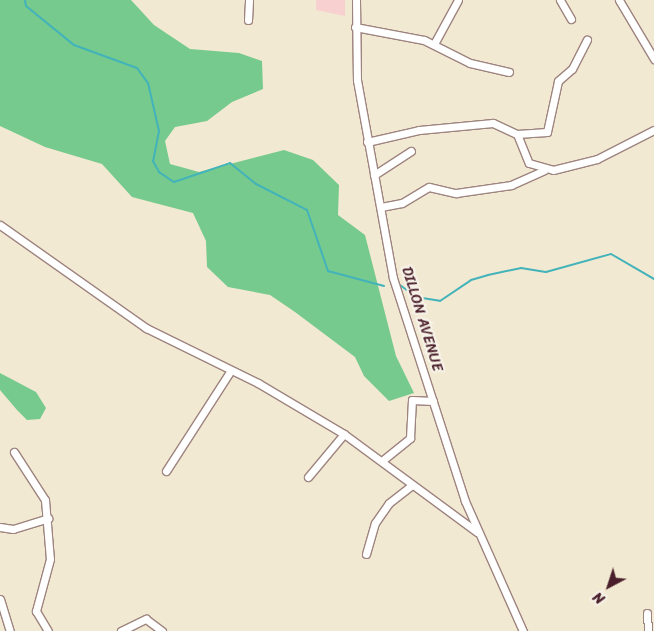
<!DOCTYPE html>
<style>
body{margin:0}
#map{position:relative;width:654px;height:631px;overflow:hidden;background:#f2e9d3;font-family:Sriracha,sans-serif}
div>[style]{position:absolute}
.built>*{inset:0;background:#f7d0cf}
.green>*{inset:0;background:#76ca8d}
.stream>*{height:2px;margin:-1px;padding:0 1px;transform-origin:1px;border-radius:1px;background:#43b3ba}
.roads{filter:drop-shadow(1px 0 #9e847f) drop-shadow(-1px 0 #9e847f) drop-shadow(0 1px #9e847f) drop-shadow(0 -1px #9e847f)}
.minor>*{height:7px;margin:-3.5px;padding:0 3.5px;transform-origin:3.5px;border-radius:3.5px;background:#fff}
span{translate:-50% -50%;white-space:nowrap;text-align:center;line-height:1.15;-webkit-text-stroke:4.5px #f7f3e8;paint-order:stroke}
.street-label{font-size:15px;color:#4a1f2b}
.north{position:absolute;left:584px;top:561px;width:50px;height:50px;-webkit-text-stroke:4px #f7f3e8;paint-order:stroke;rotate:220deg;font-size:14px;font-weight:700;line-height:20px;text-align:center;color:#4a1f2b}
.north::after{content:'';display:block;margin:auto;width:18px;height:22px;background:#4a1f2b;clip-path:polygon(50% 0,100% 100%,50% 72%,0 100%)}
</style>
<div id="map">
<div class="built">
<i style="clip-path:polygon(316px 0,345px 0,345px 16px,316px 10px)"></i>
</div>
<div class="green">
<i style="clip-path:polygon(0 0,131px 0,154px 25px,190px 49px,239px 53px,262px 61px,263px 89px,232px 102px,207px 121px,175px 127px,165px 141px,170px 164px,199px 172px,284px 150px,313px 160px,339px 185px,338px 215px,365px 235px,396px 356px,414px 393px,389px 401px,364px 376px,355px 357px,295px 312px,270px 295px,228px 287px,207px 267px,206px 241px,193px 213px,132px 197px,102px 164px,45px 147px,0 126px)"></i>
<i style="clip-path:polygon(0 373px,36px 392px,46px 408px,40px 419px,27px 420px,17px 410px,0 390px)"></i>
</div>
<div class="stream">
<i style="left:25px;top:0;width:6px;rotate:81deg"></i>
<i style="left:26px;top:6px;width:62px;rotate:39.1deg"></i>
<i style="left:74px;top:45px;width:67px;rotate:20.1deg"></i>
<i style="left:137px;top:68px;width:19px;rotate:54deg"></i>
<i style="left:148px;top:83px;width:49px;rotate:77.1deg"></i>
<i style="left:159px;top:131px;width:31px;rotate:101deg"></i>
<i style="left:153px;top:161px;width:13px;rotate:61deg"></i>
<i style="left:159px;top:172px;width:18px;rotate:34deg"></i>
<i style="left:174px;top:182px;width:59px;rotate:-18.7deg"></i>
<i style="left:230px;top:163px;width:33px;rotate:39deg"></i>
<i style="left:256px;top:184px;width:57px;rotate:27deg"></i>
<i style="left:307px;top:210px;width:65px;rotate:71deg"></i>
<i style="left:328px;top:271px;width:58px;rotate:15deg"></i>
<i style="left:400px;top:285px;width:20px;rotate:37deg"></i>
<i style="left:416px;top:297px;width:24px;rotate:9deg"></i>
<i style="left:440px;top:301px;width:37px;rotate:-34deg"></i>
<i style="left:471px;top:280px;width:18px;rotate:-16deg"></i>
<i style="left:488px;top:275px;width:34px;rotate:-12deg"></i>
<i style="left:521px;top:268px;width:25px;rotate:9deg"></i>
<i style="left:546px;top:272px;width:67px;rotate:-15.5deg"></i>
<i style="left:611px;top:254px;width:50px;rotate:30.2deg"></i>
</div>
<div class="roads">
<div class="minor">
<i style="left:356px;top:0;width:80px;rotate:89.3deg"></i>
<i style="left:357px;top:80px;width:201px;rotate:79.7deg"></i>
<i style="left:393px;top:278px;width:234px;rotate:72.1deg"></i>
<i style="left:465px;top:501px;width:142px;rotate:66deg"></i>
<i style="left:560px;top:0;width:22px;rotate:60deg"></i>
<i style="left:619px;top:0;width:69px;rotate:59.3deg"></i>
<i style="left:248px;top:20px;width:20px;rotate:-87deg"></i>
<i style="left:355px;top:27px;width:70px;rotate:10.7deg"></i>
<i style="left:424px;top:40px;width:51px;rotate:26.6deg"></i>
<i style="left:470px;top:63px;width:40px;rotate:13deg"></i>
<i style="left:434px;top:44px;width:50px;rotate:-61.4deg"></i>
<i style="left:517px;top:134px;width:31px;rotate:68deg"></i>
<i style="left:529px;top:163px;width:25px;rotate:16deg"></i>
<i style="left:553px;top:170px;width:45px;rotate:-14deg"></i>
<i style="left:597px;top:159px;width:64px;rotate:-27deg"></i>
<i style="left:367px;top:142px;width:53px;rotate:-13deg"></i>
<i style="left:419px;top:130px;width:74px;rotate:-5.4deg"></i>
<i style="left:493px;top:123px;width:26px;rotate:25deg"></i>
<i style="left:517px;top:134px;width:30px;rotate:-4deg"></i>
<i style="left:547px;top:132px;width:52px;rotate:-77.8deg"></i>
<i style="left:558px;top:81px;width:18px;rotate:-41deg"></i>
<i style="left:572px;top:69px;width:33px;rotate:-63deg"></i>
<i style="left:374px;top:175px;width:44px;rotate:-33deg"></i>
<i style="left:381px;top:207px;width:21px;rotate:-11deg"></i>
<i style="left:402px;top:203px;width:31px;rotate:-31deg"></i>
<i style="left:429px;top:187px;width:28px;rotate:13deg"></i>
<i style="left:456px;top:193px;width:56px;rotate:-8.3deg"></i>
<i style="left:511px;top:185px;width:36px;rotate:-24deg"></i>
<i style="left:0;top:225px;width:179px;rotate:35.2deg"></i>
<i style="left:146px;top:328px;width:125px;rotate:26.2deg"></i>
<i style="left:258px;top:383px;width:100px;rotate:30.7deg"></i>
<i style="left:344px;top:434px;width:165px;rotate:36.4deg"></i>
<i style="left:14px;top:452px;width:57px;rotate:57.1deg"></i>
<i style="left:45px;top:500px;width:59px;rotate:85.2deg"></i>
<i style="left:50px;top:559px;width:54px;rotate:105.1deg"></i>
<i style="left:36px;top:611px;width:23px;rotate:59deg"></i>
<i style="left:383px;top:460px;width:35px;rotate:-39deg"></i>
<i style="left:410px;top:438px;width:38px;rotate:-87deg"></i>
<i style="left:412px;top:400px;width:21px;rotate:3deg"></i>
<i style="left:166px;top:471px;width:120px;rotate:-57.2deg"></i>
<i style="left:308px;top:477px;width:56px;rotate:-50.1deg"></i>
<i style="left:0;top:527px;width:13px;rotate:9deg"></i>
<i style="left:13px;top:529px;width:37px;rotate:-17deg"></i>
<i style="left:366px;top:554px;width:32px;rotate:-74deg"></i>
<i style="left:375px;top:523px;width:24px;rotate:-55deg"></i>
<i style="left:389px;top:503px;width:28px;rotate:-38deg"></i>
<i style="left:0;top:599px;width:34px;rotate:73deg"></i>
<i style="left:647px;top:613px;width:18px;rotate:87deg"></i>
<i style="left:121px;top:631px;width:28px;rotate:-26deg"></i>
<i style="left:146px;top:619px;width:20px;rotate:37deg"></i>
</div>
</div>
<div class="street-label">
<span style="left:422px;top:319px;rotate:73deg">DILLON AVENUE</span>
</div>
<div class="north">N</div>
</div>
